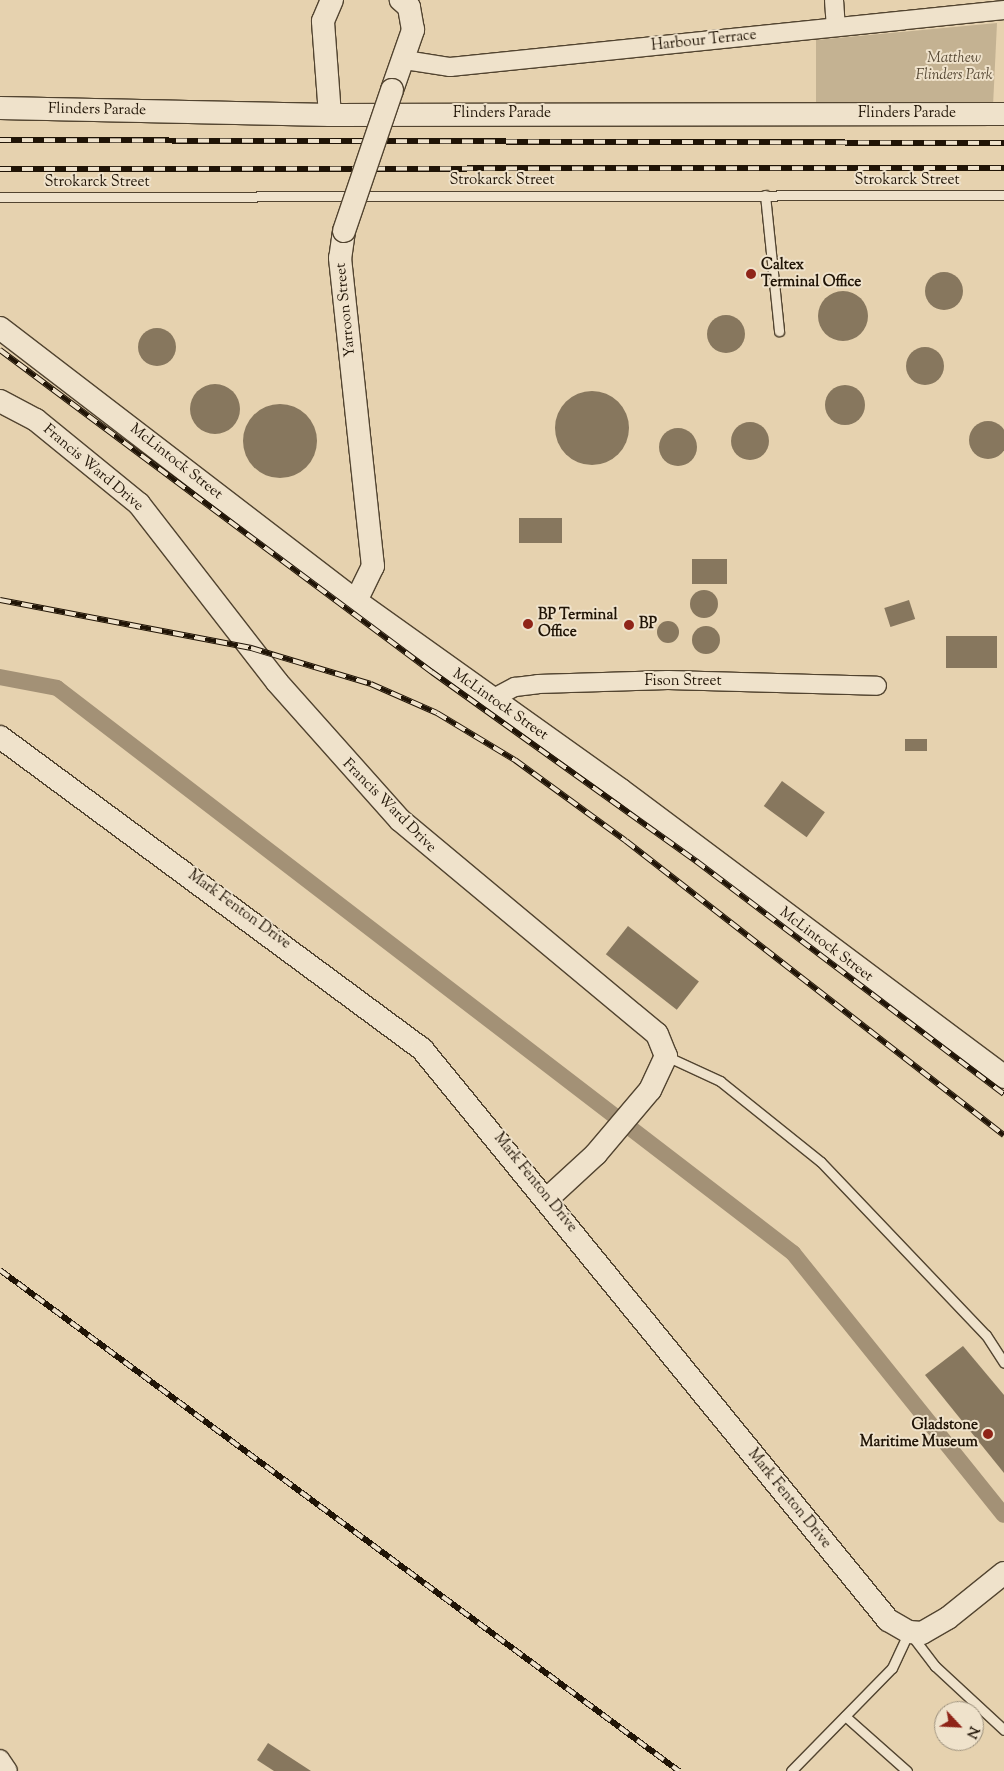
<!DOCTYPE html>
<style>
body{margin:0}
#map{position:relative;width:1004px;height:1771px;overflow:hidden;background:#e6d2af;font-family:"Sorts Mill Goudy",serif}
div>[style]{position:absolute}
.green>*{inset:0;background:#c4b292}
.canal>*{height:16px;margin:-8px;padding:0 8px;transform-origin:8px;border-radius:8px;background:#a39176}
.building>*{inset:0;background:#87775e;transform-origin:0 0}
.round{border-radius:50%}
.roads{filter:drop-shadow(1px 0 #524430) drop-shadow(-1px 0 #524430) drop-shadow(0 1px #524430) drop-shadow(0 -1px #524430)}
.service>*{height:9px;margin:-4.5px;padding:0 4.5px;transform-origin:4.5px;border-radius:4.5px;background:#efe2cb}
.minor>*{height:18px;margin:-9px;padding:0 9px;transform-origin:9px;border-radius:9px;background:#efe2cb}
.tertiary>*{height:22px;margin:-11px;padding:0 11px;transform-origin:11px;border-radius:11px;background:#efe2cb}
.rail>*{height:5.5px;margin-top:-2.75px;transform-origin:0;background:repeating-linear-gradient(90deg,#efe2cb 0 11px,#201406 0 22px);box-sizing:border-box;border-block:1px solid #201406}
.bridges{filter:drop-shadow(1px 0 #524430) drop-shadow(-1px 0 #524430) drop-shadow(0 1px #524430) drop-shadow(0 -1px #524430)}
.tertiary-bridge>*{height:22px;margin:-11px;padding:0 11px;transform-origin:11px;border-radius:11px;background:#efe2cb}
.dots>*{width:14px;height:14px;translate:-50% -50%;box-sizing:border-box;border:2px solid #efe2cb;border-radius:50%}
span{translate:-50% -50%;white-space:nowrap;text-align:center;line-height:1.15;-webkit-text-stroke:4px #efe2cb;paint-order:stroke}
.street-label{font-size:15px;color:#201406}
.park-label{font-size:15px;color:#594b37;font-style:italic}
.poi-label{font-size:15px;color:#201406;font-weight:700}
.left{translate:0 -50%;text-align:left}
.right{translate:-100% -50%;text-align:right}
.north{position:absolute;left:934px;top:1701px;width:50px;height:50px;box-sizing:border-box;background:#efe2cb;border:1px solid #9c907c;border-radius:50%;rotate:115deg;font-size:14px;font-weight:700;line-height:20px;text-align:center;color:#201406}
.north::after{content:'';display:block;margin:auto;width:18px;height:22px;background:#8f2418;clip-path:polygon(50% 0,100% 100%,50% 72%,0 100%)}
</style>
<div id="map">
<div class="green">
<i style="clip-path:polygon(997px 23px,993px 106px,816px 106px,816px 40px)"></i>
</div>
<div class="canal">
<i style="left:0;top:677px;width:58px;rotate:10.9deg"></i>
<i style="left:57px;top:688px;width:928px;rotate:37.51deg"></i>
<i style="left:793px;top:1253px;width:336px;rotate:51.2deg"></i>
</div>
<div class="building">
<i class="round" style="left:925px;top:272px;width:38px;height:38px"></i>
<i class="round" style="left:818px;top:291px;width:50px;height:50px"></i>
<i class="round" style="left:707px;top:315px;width:38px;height:38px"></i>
<i class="round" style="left:138px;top:328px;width:38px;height:38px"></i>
<i class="round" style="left:906px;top:347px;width:38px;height:38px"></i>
<i class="round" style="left:190px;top:384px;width:50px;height:50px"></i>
<i class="round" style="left:825px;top:385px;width:40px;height:40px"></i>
<i class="round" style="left:555px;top:391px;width:74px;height:74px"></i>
<i class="round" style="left:243px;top:404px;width:74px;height:74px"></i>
<i class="round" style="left:969px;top:421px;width:38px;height:38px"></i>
<i class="round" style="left:731px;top:422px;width:38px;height:38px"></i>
<i class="round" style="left:659px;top:428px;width:38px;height:38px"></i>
<i style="left:519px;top:518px;width:43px;height:25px"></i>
<i style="left:727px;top:559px;width:25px;height:35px;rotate:90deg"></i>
<i class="round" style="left:690px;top:590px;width:28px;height:28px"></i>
<i style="left:909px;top:600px;width:20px;height:26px;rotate:72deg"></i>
<i class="round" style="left:657px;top:621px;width:22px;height:22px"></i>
<i class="round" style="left:692px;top:626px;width:28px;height:28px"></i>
<i style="left:946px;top:636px;width:51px;height:32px"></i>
<i style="left:905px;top:739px;width:22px;height:12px"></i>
<i style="left:782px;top:781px;width:53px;height:31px;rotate:36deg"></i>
<i style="left:628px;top:926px;width:90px;height:36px;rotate:38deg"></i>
<i style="clip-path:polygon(963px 1346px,1004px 1395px,1004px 1473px,925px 1375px)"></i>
<i style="clip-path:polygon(268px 1743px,311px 1771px,274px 1771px,257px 1760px)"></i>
</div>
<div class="roads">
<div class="service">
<i style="left:765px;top:195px;width:137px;rotate:84.1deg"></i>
<i style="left:0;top:197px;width:1004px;rotate:-0.11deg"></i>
<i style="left:666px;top:1056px;width:60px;rotate:24.8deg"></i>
<i style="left:720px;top:1081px;width:129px;rotate:38.7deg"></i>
<i style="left:821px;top:1162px;width:239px;rotate:46.4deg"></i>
<i style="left:986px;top:1335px;width:33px;rotate:57deg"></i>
<i style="left:845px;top:1716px;width:83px;rotate:41.6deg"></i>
<i style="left:791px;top:1771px;width:144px;rotate:-45.6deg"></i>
<i style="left:892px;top:1668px;width:40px;rotate:-65deg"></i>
<i style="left:909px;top:1632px;width:43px;rotate:52.6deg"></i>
<i style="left:935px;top:1666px;width:94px;rotate:42.8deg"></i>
</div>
<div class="minor">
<i style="left:834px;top:0;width:27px;rotate:86deg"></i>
<i style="left:405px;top:60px;width:46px;rotate:8.8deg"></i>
<i style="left:450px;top:67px;width:557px;rotate:-5.87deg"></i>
<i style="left:492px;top:699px;width:26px;rotate:-28deg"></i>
<i style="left:515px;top:687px;width:23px;rotate:-7deg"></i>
<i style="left:538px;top:684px;width:130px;rotate:-1.8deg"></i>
<i style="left:668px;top:680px;width:209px;rotate:1.6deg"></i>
<i style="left:0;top:1759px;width:14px;rotate:56deg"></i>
</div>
<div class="tertiary">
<i style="left:392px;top:90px;width:64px;rotate:-70.7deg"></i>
<i style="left:413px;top:30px;width:23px;rotate:-100deg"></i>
<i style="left:409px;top:7px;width:11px;rotate:-139deg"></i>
<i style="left:0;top:108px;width:330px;rotate:1.2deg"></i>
<i style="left:330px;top:115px;width:674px;rotate:-0.09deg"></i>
<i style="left:330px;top:115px;width:94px;rotate:-94.3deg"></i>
<i style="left:323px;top:21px;width:23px;rotate:-67deg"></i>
<i style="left:344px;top:231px;width:27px;rotate:98deg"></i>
<i style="left:340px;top:258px;width:310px;rotate:83.9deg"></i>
<i style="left:373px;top:566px;width:39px;rotate:116deg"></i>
<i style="left:0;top:328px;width:449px;rotate:37.5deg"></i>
<i style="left:356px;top:601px;width:325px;rotate:35.5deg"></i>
<i style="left:621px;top:790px;width:479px;rotate:36.8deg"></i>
<i style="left:0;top:401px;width:41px;rotate:27.8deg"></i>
<i style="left:36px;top:420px;width:133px;rotate:39.2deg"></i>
<i style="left:139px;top:504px;width:225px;rotate:52.2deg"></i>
<i style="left:277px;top:682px;width:185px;rotate:48.3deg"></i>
<i style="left:400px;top:820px;width:334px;rotate:39.8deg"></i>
<i style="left:657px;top:1034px;width:24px;rotate:68deg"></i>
<i style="left:666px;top:1056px;width:38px;rotate:115deg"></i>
<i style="left:650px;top:1090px;width:84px;rotate:130.2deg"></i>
<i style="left:596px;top:1154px;width:67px;rotate:137.4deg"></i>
<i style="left:0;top:737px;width:525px;rotate:36.48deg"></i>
<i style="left:422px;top:1049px;width:737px;rotate:50.78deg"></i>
<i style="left:888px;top:1620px;width:24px;rotate:30deg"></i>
<i style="left:909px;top:1632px;width:13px;rotate:4deg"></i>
<i style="left:922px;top:1633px;width:30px;rotate:-30deg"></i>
<i style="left:948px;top:1618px;width:72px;rotate:-38.8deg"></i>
</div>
</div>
<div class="rail">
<i style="left:0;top:140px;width:1004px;rotate:0.17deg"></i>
<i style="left:0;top:169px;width:1004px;rotate:-0.06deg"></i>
<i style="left:0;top:350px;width:539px;rotate:36.7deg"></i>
<i style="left:432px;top:672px;width:325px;rotate:35.6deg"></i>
<i style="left:696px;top:861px;width:386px;rotate:37.1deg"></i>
<i style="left:0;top:600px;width:256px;rotate:10.8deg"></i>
<i style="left:251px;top:648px;width:125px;rotate:16.7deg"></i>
<i style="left:371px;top:684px;width:72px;rotate:23.7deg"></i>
<i style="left:437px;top:713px;width:91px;rotate:31.1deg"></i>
<i style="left:515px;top:760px;width:137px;rotate:36.1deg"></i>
<i style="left:626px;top:841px;width:479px;rotate:37.9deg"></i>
<i style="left:0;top:1270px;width:844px;rotate:36.42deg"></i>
</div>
<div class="bridges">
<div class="tertiary-bridge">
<i style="left:344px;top:231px;width:149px;rotate:-71.2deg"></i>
</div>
</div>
<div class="dots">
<i style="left:751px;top:274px;background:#8f2418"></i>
<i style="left:528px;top:624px;background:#8f2418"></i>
<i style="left:629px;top:625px;background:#8f2418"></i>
<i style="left:988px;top:1434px;background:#8f2418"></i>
</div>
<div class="street-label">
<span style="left:704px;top:41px;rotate:-6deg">Harbour Terrace</span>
<span style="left:97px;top:110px;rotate:1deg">Flinders Parade</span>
<span style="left:502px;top:114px">Flinders Parade</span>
<span style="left:907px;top:114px">Flinders Parade</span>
<span style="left:502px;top:181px">Strokarck Street</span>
<span style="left:907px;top:181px">Strokarck Street</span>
<span style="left:97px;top:183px">Strokarck Street</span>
<span style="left:346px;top:310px;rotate:-96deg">Yarroon Street</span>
<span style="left:176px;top:462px;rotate:38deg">McLintock Street</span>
<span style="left:93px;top:468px;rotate:40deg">Francis Ward Drive</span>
<span style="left:683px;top:682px">Fison Street</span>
<span style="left:500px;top:705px;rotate:35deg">McLintock Street</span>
<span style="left:389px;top:806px;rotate:45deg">Francis Ward Drive</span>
<span style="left:239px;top:910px;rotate:36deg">Mark Fenton Drive</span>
<span style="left:826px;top:945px;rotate:37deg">McLintock Street</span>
<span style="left:535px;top:1183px;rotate:51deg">Mark Fenton Drive</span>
<span style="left:789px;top:1499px;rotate:51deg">Mark Fenton Drive</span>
</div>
<div class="park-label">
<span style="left:954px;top:67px">Matthew<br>Flinders Park</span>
</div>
<div class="poi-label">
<span class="left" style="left:761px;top:274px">Caltex<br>Terminal Office</span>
<span class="left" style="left:538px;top:624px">BP Terminal<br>Office</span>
<span class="left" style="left:639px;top:625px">BP</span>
<span class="right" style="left:978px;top:1434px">Gladstone<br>Maritime Museum</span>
</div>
<div class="north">N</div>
</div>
